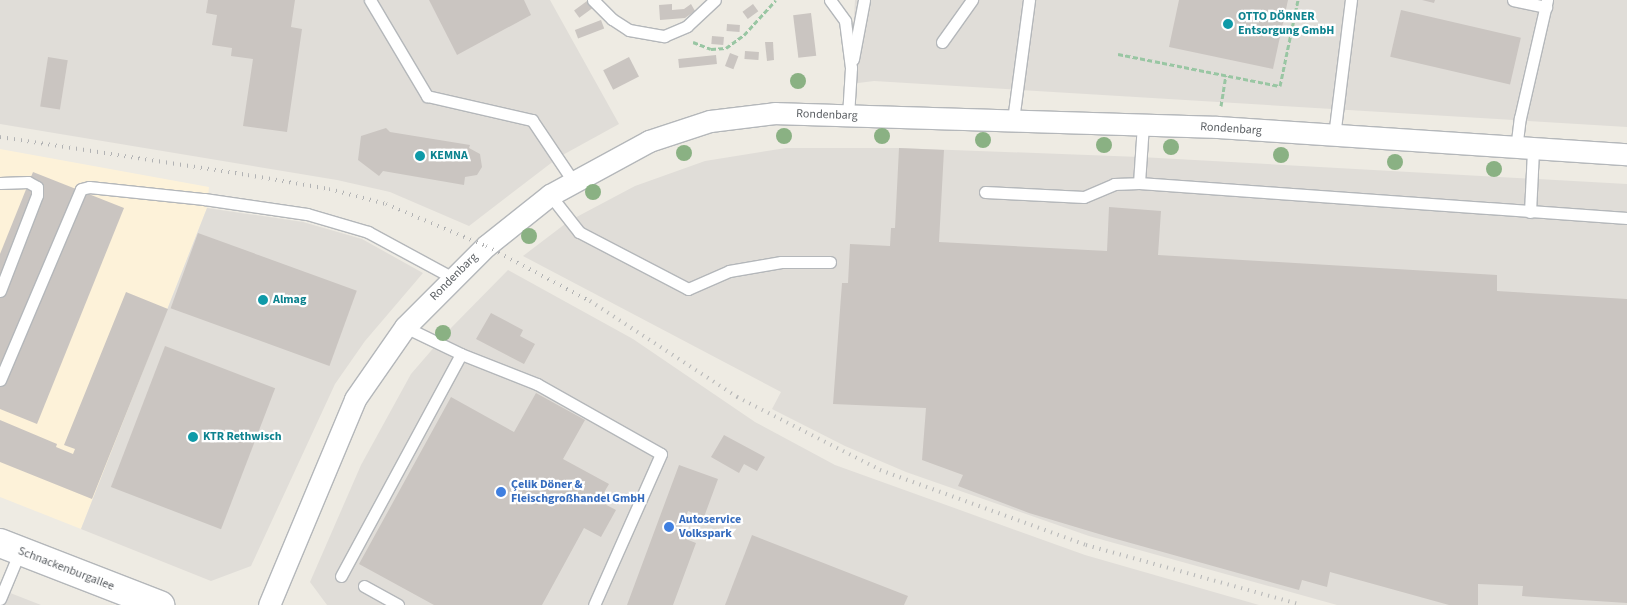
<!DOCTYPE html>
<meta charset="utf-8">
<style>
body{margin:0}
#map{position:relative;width:1627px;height:605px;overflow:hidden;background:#eeebe3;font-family:"Source Sans 3",sans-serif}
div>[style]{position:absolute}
.commercial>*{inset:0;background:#fdf2d9}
.industrial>*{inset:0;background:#e0ddd8}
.building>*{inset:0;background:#cac5c1;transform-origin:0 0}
.path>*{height:3px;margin-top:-1.5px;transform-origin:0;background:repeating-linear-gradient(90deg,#99c6a3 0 5px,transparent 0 7.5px)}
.roads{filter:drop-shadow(1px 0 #b4b7ba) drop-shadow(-1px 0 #b4b7ba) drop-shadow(0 1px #b4b7ba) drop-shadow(0 -1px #b4b7ba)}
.lane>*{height:11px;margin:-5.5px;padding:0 5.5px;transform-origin:5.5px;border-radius:5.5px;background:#fff}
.street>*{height:21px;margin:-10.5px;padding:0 10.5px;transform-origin:10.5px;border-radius:10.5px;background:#fff}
.secondary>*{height:28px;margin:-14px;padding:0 14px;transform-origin:14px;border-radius:14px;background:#fff}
.rail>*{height:4px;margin-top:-2px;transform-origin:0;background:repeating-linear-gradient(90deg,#b2b3b4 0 1px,transparent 0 7px)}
.trees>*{width:16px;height:16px;margin:-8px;border-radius:50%;background:#8ab183}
.dots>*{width:14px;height:14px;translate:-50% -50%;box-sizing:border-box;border:2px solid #fff;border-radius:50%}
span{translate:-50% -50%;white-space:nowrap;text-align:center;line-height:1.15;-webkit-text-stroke:4.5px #fff;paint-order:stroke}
.culture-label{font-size:12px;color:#0d838f;font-weight:700}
.left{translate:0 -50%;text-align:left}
.street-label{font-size:12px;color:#5c6064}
.shop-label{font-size:12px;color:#366cbe;font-weight:700}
</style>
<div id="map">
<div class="commercial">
<i style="clip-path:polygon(0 149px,209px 187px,207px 208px,81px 529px,0 497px)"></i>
</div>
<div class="industrial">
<i style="clip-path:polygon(0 0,550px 0,619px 124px,559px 157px,469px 226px,390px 192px,337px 180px,0 124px)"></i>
<i style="clip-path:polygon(855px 0,1627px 0,1627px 127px,874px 81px,850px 84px)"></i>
<i style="clip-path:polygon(786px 148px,899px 148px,1140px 157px,1627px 184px,1627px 605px,1337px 605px,1089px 536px,906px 472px,845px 446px,772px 409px,781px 392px,523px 256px,569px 221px,635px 186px,705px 161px)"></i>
<i style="clip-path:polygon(207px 208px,303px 222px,362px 239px,423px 273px,365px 341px,335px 384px,251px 566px,211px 581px,81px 529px)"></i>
<i style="clip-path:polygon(508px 270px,633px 339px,755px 422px,835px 465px,1085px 555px,1259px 605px,327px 605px,310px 582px,361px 465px,411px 374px,449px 330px)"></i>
<i style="clip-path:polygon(0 589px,41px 605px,0 605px)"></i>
</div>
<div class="building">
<i style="clip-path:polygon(208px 0,295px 0,291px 27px,302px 29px,287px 132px,243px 126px,253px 59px,231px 56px,232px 48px,212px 45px,217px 15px,206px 13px)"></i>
<i style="clip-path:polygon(429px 0,524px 0,531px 15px,457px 55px)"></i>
<i style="clip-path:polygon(1179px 0,1288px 0,1273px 69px,1169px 47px)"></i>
<i style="clip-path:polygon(1422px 0,1435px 0,1434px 3px)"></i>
<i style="left:587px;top:1px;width:9px;height:16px;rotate:54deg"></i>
<i style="clip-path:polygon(672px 4px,672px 10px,684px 9px,691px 4px,695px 11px,685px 18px,660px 20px,659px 5px)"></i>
<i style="left:753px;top:4px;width:9px;height:13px;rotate:54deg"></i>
<i style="left:1401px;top:10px;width:123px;height:48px;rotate:13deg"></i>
<i style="left:811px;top:13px;width:43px;height:18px;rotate:83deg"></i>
<i style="left:601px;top:20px;width:9px;height:28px;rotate:69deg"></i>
<i style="left:727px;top:24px;width:13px;height:7px;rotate:4deg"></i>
<i style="left:712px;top:36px;width:12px;height:8px;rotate:5deg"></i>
<i style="clip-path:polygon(765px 42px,773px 42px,774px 60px,767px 61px)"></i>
<i style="left:745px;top:51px;width:14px;height:8px;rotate:4deg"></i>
<i style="left:730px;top:53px;width:9px;height:14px;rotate:21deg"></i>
<i style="left:716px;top:55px;width:9px;height:38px;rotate:84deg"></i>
<i style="left:48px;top:57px;width:20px;height:50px;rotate:9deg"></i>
<i style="left:629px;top:57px;width:22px;height:29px;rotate:63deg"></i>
<i style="clip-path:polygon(386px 128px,390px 132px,470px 145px,469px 148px,480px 154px,482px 167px,477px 175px,465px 177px,464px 185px,383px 171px,379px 176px,358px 160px,361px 136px)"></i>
<i style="clip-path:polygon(899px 148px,944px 150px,939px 242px,1107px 251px,1109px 207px,1161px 211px,1158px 255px,1497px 275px,1497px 291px,1627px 299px,1627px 603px,1522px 596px,1523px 586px,1478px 584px,1478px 605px,1449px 605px,1330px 572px,1327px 587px,1302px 580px,1299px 590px,1109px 537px,1029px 513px,958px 486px,963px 475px,922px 460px,926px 408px,833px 404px,842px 283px,848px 283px,850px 244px,890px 246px,891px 228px,895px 228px)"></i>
<i style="clip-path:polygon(33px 172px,124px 208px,37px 424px,0 409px,0 254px)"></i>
<i style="left:198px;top:233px;width:169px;height:80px;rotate:20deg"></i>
<i style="clip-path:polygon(126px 292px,168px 309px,92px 499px,0 462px,0 420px,57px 444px,56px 447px,73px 454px,75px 449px,64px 445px)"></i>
<i style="clip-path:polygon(491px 313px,523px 330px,520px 336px,535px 344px,524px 364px,476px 339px)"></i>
<i style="left:165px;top:346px;width:118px;height:151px;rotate:21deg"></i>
<i style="clip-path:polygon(536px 393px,585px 420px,563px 459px,609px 484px,599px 501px,616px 510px,601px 537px,584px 528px,542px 605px,434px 605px,359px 564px,451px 397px,514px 432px)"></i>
<i style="clip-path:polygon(724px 435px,765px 457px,757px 471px,744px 464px,739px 473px,711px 457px)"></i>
<i style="clip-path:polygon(679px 465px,718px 479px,704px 517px,688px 511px,678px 536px,696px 543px,673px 605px,627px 605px)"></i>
<i style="clip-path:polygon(752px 535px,908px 596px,904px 605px,725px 605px)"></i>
</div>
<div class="path">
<i style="left:693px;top:42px;width:19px;rotate:21deg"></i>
<i style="left:711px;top:49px;width:15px;rotate:-4deg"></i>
<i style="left:726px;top:48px;width:22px;rotate:-36deg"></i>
<i style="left:744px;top:35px;width:47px;rotate:-47.6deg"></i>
<i style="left:1118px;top:54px;width:165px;rotate:11.2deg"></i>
<i style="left:1280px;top:86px;width:88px;rotate:-78.2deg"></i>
<i style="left:1221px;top:106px;width:31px;rotate:-81deg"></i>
</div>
<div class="roads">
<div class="lane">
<i style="left:370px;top:0;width:112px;rotate:59.3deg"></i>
<i style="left:427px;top:96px;width:108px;rotate:12.9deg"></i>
<i style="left:532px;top:120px;width:73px;rotate:56.1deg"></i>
<i style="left:593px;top:0;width:27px;rotate:45deg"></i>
<i style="left:612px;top:19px;width:20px;rotate:33deg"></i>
<i style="left:629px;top:30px;width:36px;rotate:10deg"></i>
<i style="left:664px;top:36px;width:25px;rotate:-23deg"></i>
<i style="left:687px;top:26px;width:38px;rotate:-43deg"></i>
<i style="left:830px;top:0;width:26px;rotate:54deg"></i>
<i style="left:845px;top:21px;width:47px;rotate:82.7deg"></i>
<i style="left:851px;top:68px;width:48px;rotate:93.6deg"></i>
<i style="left:1513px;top:0;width:34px;rotate:12deg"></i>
<i style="left:942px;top:42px;width:52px;rotate:-54.5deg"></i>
<i style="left:853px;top:59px;width:60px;rotate:-79.4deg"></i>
<i style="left:1013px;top:120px;width:121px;rotate:-82.4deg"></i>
<i style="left:1334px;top:136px;width:137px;rotate:-82.9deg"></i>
<i style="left:1516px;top:149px;width:31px;rotate:-83deg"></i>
<i style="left:1520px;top:118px;width:121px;rotate:-77.1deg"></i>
<i style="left:0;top:183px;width:28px;rotate:-2deg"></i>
<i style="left:28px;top:182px;width:10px;rotate:29deg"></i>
<i style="left:37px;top:187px;width:8px;rotate:90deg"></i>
<i style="left:37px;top:195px;width:103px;rotate:111.1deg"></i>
<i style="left:1139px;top:183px;width:59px;rotate:-86.1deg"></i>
<i style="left:985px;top:192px;width:99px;rotate:2.9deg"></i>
<i style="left:1084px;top:197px;width:33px;rotate:-23deg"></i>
<i style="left:1114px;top:184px;width:25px;rotate:-2deg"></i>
<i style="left:1139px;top:183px;width:489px;rotate:4.1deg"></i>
<i style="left:550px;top:195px;width:47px;rotate:51.9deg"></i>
<i style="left:579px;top:232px;width:123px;rotate:27.6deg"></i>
<i style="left:688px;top:289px;width:45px;rotate:-23.7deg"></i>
<i style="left:729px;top:271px;width:53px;rotate:-9.8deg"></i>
<i style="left:781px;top:262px;width:49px"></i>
<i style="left:1530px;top:212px;width:62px;rotate:-87.2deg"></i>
<i style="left:405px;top:327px;width:62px;rotate:25.7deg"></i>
<i style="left:461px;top:354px;width:82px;rotate:21.5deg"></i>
<i style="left:537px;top:384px;width:142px;rotate:29.4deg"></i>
<i style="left:661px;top:454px;width:165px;rotate:113.9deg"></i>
<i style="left:0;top:380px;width:207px;rotate:-67deg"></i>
<i style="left:81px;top:189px;width:8px;rotate:-14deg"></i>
<i style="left:89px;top:187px;width:116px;rotate:6deg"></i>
<i style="left:204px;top:199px;width:104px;rotate:8.3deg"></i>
<i style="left:307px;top:214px;width:64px;rotate:16.4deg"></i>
<i style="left:368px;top:232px;width:97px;rotate:28.4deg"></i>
<i style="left:341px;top:576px;width:252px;rotate:-61.6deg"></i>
<i style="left:364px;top:586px;width:39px;rotate:29deg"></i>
<i style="left:0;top:599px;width:52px;rotate:-67.4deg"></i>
</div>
<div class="street">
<i style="left:269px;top:605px;width:223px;rotate:-67.3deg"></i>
<i style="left:355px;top:399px;width:88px;rotate:-55.2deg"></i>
<i style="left:405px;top:327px;width:115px;rotate:-45deg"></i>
<i style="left:486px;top:246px;width:82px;rotate:-38.6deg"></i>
<i style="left:550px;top:195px;width:113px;rotate:-28.6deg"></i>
<i style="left:649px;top:141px;width:64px;rotate:-18.2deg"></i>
<i style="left:710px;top:121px;width:65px;rotate:-7deg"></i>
<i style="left:775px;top:113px;width:442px;rotate:1.8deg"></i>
<i style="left:1217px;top:127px;width:411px;rotate:3.8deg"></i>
</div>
<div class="secondary">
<i style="left:0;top:543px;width:172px;rotate:21.2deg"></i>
</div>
</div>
<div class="rail">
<i style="left:0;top:137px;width:251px;rotate:8.7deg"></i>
<i style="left:248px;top:175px;width:82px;rotate:9.8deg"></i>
<i style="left:329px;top:189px;width:59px;rotate:14.7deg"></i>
<i style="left:386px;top:204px;width:108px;rotate:22.8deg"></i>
<i style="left:486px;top:246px;width:118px;rotate:27.9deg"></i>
<i style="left:590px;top:301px;width:176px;rotate:33.1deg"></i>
<i style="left:737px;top:397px;width:161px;rotate:27deg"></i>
<i style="left:880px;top:470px;width:219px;rotate:20deg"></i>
<i style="left:1086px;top:545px;width:224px;rotate:15.5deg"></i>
</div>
<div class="trees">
<i style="left:798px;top:81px"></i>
<i style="left:784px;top:136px"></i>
<i style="left:882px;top:136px"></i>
<i style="left:983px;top:140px"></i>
<i style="left:1104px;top:145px"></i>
<i style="left:1171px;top:147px"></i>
<i style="left:684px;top:153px"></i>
<i style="left:1281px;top:155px"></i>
<i style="left:1395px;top:162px"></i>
<i style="left:1494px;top:169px"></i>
<i style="left:593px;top:192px"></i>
<i style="left:529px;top:236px"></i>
<i style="left:443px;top:333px"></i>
</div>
<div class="dots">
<i style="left:1228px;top:24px;background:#0f9aa8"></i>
<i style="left:420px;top:156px;background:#0f9aa8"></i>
<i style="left:263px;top:300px;background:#0f9aa8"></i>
<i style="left:193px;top:437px;background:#0f9aa8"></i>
<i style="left:501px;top:492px;background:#3f7fe0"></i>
<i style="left:669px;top:527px;background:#3f7fe0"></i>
</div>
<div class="culture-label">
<span class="left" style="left:1238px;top:24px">OTTO DÖRNER<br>Entsorgung GmbH</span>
<span class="left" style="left:430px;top:156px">KEMNA</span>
<span class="left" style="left:273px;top:300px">Almag</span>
<span class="left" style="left:203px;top:437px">KTR Rethwisch</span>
</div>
<div class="street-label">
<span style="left:827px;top:115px;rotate:2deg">Rondenbarg</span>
<span style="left:1231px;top:129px;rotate:4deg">Rondenbarg</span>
<span style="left:454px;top:277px;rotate:-45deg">Rondenbarg</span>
<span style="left:66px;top:569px;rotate:21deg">Schnackenburgallee</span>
</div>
<div class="shop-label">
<span class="left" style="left:511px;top:492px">Çelik Döner &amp;<br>Fleischgroßhandel GmbH</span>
<span class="left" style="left:679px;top:527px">Autoservice<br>Volkspark</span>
</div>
</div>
